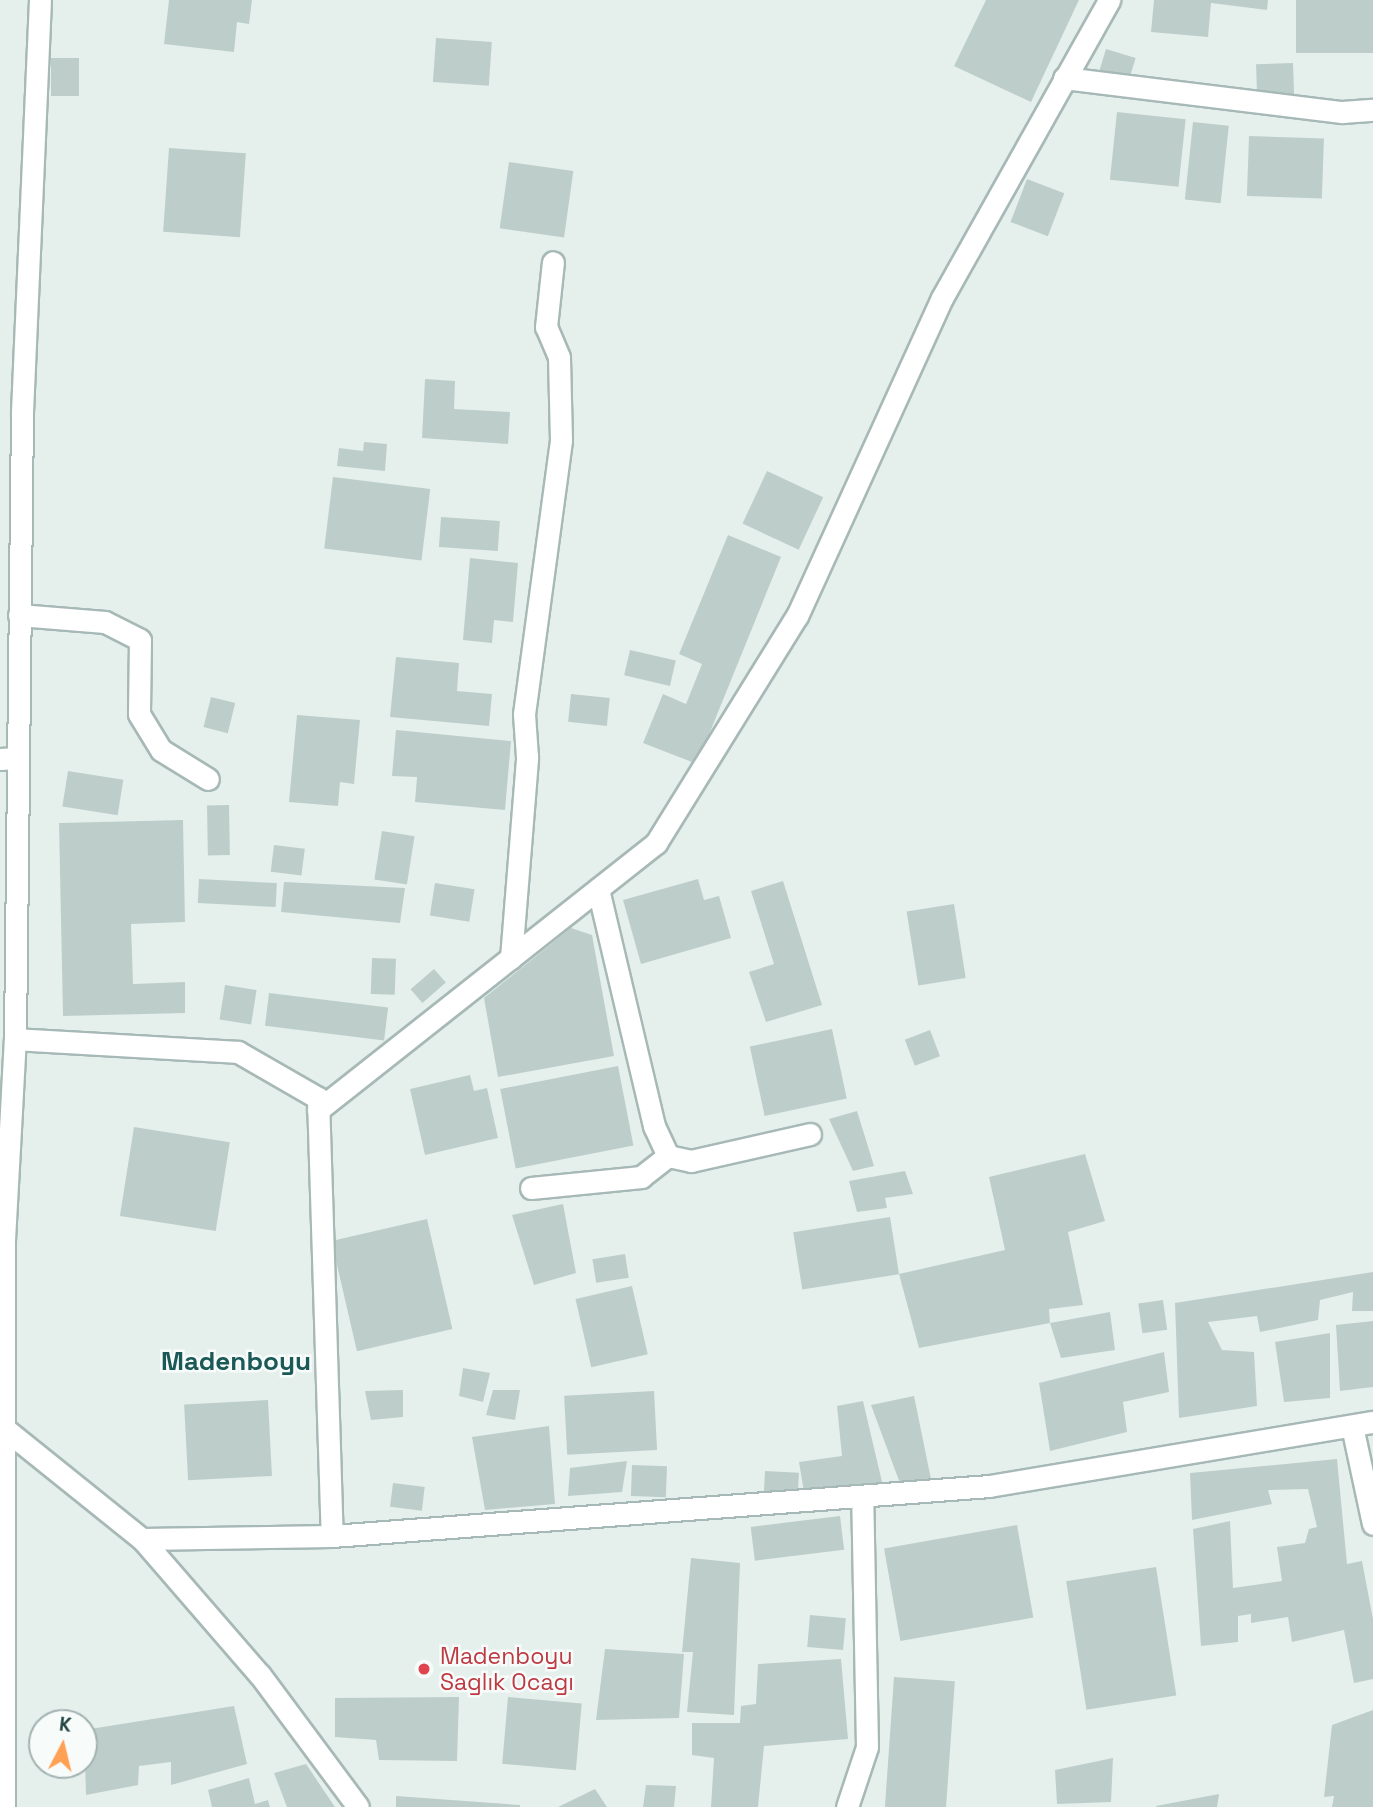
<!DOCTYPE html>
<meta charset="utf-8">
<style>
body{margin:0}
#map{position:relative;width:1373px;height:1807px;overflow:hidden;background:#e5f0ed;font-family:"Space Grotesk",sans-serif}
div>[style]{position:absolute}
.building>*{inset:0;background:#bdceca;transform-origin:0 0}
.roads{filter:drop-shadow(2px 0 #a7b9b6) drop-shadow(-2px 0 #a7b9b6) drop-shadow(0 2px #a7b9b6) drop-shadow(0 -2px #a7b9b6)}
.street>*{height:21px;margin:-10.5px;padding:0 10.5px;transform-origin:10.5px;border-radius:10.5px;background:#fff}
.secondary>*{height:21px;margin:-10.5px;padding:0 10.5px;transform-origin:10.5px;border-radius:10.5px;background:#fff}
.dots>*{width:19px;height:19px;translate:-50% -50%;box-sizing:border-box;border:4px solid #f7fbfa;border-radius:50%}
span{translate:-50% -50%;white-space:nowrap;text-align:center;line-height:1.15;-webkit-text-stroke:5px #f7fbfa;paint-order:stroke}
.health-label{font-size:23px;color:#be3a42}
.left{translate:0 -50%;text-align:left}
.quarter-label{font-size:26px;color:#1b5957;font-weight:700}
.north{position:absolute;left:28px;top:1709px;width:70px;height:70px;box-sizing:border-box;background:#f7fbfa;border:2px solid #a2b2b0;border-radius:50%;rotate:7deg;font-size:19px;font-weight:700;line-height:28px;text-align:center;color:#224442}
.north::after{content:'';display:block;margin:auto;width:24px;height:32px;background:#ffa054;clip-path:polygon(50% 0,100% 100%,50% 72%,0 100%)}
</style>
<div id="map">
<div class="building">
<div style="clip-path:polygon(169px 0,252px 0,249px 24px,237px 22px,234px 52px,164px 44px)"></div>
<div style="clip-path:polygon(986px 0,1079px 0,1031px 102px,954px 66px)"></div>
<div style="clip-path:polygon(1154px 0,1268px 0,1267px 10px,1211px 3px,1208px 37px,1151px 32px)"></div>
<div style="left:1296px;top:0;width:77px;height:53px"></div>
<div style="left:436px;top:38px;width:56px;height:44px;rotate:4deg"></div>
<div style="left:1106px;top:49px;width:31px;height:24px;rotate:17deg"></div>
<div style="left:51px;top:58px;width:28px;height:38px"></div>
<div style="left:1293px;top:63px;width:31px;height:37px;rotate:88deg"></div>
<div style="left:1117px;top:112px;width:69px;height:68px;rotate:6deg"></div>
<div style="left:1193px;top:122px;width:36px;height:78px;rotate:6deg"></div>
<div style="left:1249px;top:136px;width:75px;height:60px;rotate:2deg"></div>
<div style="left:169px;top:148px;width:77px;height:84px;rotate:4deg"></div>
<div style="left:509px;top:162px;width:65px;height:67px;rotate:8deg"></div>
<div style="left:1027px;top:179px;width:40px;height:46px;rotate:21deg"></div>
<div style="clip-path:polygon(425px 379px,455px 381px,454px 409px,510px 412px,508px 444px,422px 438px)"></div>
<div style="clip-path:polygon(364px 442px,387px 444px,385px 471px,337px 466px,339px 448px,363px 451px)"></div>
<div style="left:767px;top:471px;width:62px;height:58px;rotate:25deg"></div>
<div style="left:333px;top:477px;width:98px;height:72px;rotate:7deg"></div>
<div style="left:441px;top:517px;width:59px;height:30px;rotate:4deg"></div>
<div style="clip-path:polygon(728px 535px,781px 557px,697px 764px,643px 743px,663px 694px,686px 704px,702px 664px,679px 654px)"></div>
<div style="clip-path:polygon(470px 558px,518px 563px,513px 622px,494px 620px,492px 643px,463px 640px)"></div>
<div style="left:630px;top:650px;width:47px;height:26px;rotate:13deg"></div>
<div style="clip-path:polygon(396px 657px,459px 663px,457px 691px,492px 694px,489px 726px,390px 717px)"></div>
<div style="left:571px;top:694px;width:39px;height:28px;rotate:6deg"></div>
<div style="left:211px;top:697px;width:25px;height:31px;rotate:14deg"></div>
<div style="clip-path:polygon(297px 715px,360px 720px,354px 784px,340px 782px,338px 806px,289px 802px)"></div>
<div style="clip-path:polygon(396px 730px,511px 741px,505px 810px,415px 802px,417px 777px,392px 776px)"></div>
<div style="left:68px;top:771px;width:56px;height:36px;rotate:9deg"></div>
<div style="left:229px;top:805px;width:50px;height:22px;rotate:89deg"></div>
<div style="clip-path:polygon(183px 820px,185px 922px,131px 924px,133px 984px,185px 982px,185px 1013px,63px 1016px,59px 823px)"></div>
<div style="left:382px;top:831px;width:33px;height:49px;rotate:9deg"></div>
<div style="left:274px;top:845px;width:31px;height:27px;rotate:7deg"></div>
<div style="left:199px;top:879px;width:78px;height:24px;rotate:3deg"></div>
<div style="clip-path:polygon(698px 879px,704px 900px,719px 896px,731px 938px,641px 964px,623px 900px)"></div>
<div style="clip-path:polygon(783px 881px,822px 1005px,766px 1022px,749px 972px,774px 964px,751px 891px)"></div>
<div style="clip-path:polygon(284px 882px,405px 888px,400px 923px,281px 912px)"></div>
<div style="left:435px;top:883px;width:40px;height:33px;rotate:9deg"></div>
<div style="left:954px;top:904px;width:75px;height:48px;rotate:81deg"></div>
<div style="clip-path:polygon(571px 928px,592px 935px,614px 1056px,498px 1077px,484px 998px)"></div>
<div style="left:372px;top:958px;width:24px;height:36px;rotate:2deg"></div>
<div style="left:434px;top:969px;width:18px;height:31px;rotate:49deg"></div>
<div style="left:225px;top:985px;width:32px;height:35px;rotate:9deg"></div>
<div style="left:269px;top:993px;width:120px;height:33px;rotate:7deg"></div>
<div style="left:832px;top:1029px;width:71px;height:84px;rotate:78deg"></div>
<div style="left:930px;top:1030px;width:28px;height:27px;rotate:69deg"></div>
<div style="left:618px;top:1066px;width:81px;height:120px;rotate:79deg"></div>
<div style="clip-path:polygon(470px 1075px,474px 1091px,487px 1088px,498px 1138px,425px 1155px,410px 1089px)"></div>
<div style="clip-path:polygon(857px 1111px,874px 1166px,853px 1171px,829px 1119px)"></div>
<div style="left:134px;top:1127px;width:97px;height:90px;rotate:9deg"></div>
<div style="clip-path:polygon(1085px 1154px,1105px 1221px,1068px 1232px,1083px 1305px,1049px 1309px,1050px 1323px,1110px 1312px,1115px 1350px,1061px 1358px,1050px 1323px,919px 1348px,899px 1274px,1005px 1250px,989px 1177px)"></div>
<div style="clip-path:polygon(905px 1171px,913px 1194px,885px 1198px,887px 1208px,857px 1212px,849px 1181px)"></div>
<div style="clip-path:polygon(563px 1204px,576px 1273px,534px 1285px,512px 1215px)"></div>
<div style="left:890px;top:1217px;width:58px;height:98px;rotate:81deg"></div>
<div style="left:427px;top:1219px;width:113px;height:98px;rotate:77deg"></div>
<div style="left:625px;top:1254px;width:24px;height:33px;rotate:81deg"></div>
<div style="clip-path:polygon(1373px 1272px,1373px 1311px,1352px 1311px,1353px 1292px,1320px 1300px,1318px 1320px,1260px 1332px,1257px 1316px,1208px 1322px,1222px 1350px,1254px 1352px,1257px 1406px,1179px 1418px,1175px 1303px)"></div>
<div style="left:632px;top:1286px;width:70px;height:58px;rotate:77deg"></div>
<div style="left:1163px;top:1300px;width:30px;height:25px;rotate:82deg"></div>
<div style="clip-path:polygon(1373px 1321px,1373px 1387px,1340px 1391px,1336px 1325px)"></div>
<div style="clip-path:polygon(1330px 1333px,1330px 1398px,1284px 1402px,1275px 1342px)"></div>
<div style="clip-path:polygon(1164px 1352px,1169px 1392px,1123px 1402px,1127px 1432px,1050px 1451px,1039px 1383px)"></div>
<div style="clip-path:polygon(463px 1368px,490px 1373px,483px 1402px,459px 1396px)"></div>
<div style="clip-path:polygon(403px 1390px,403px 1417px,371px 1420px,365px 1391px)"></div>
<div style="clip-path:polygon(493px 1390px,520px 1390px,515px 1420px,486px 1415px)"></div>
<div style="left:654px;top:1391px;width:59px;height:90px;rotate:87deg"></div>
<div style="clip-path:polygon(914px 1396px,932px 1484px,901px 1486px,871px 1405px)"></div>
<div style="left:268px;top:1400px;width:76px;height:84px;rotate:87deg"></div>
<div style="clip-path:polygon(863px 1401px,882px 1482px,805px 1498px,799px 1462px,842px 1456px,837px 1406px)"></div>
<div style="clip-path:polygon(549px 1426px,555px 1504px,485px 1510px,472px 1437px)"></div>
<div style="clip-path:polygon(1337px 1459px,1347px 1564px,1362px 1561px,1373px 1619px,1373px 1679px,1354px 1683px,1344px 1630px,1292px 1642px,1288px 1617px,1251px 1623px,1251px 1614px,1238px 1616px,1238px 1642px,1201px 1646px,1193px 1529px,1230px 1521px,1233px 1588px,1282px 1581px,1277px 1547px,1305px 1543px,1309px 1529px,1317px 1527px,1308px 1489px,1268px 1490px,1272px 1504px,1192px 1520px,1190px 1473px)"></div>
<div style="clip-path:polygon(627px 1461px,622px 1492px,568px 1496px,570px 1468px)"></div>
<div style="left:632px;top:1465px;width:35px;height:31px;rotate:2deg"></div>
<div style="left:765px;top:1471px;width:34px;height:21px;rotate:3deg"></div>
<div style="left:393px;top:1483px;width:32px;height:24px;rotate:7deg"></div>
<div style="left:840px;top:1516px;width:34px;height:90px;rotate:83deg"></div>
<div style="left:1017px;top:1525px;width:94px;height:135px;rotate:80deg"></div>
<div style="clip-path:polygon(691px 1558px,740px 1563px,734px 1715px,687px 1712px,693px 1652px,682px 1652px)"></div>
<div style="left:1156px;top:1567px;width:130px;height:91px;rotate:81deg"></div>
<div style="left:810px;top:1615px;width:36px;height:32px;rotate:5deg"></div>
<div style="clip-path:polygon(605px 1649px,684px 1654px,679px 1718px,596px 1720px)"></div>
<div style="clip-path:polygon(841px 1659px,848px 1739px,764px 1746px,758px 1807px,711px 1807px,714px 1758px,692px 1755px,692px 1723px,740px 1723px,741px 1706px,756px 1704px,758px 1664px)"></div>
<div style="left:894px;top:1677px;width:61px;height:130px;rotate:4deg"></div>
<div style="clip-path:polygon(459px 1697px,457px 1761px,379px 1760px,376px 1740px,335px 1737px,335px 1698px)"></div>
<div style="left:508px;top:1697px;width:74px;height:67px;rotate:5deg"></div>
<div style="clip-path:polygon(234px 1706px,247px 1764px,171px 1785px,171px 1762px,139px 1766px,138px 1785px,86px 1795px,84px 1730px)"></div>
<div style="clip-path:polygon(1373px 1710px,1373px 1807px,1332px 1807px,1334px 1796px,1324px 1797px,1332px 1725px)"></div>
<div style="clip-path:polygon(1113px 1758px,1111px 1802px,1057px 1804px,1055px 1770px)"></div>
<div style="clip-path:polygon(306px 1764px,335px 1807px,287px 1807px,274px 1773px)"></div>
<div style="clip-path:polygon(249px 1778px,255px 1804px,268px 1800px,270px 1807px,212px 1807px,208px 1790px)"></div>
<div style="clip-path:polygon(646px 1785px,676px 1786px,674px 1807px,643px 1807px)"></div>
<div style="clip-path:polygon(595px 1789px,607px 1807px,558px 1807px)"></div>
<div style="clip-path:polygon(1219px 1794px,1217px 1807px,1156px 1807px,1156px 1806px)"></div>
<div style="clip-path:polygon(396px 1796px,520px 1805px,520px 1807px,396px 1807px)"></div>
</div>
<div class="roads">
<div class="street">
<div style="left:1064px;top:78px;width:280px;rotate:7deg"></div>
<div style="left:1342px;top:112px;width:31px;rotate:-4deg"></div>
<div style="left:19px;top:615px;width:86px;rotate:4.7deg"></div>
<div style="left:105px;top:622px;width:39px;rotate:27deg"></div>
<div style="left:140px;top:640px;width:74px;rotate:90.8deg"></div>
<div style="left:139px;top:714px;width:42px;rotate:58.6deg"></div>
<div style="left:161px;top:750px;width:55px;rotate:31.7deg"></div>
<div style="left:0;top:759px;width:17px;rotate:-3deg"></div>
<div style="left:598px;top:889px;width:244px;rotate:76.7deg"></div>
<div style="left:654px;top:1126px;width:33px;rotate:65deg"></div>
<div style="left:668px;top:1156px;width:24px;rotate:12deg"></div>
<div style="left:691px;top:1161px;width:122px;rotate:-12.8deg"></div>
<div style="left:511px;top:958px;width:202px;rotate:-85.4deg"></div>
<div style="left:527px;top:757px;width:43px;rotate:-94deg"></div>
<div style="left:524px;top:714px;width:276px;rotate:-82.3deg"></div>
<div style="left:561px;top:440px;width:83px;rotate:-91.4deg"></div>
<div style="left:559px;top:357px;width:33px;rotate:-113deg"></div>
<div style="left:546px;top:327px;width:65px;rotate:-83.9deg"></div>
<div style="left:15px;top:1039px;width:223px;rotate:3.3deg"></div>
<div style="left:238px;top:1052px;width:92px;rotate:29.9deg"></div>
<div style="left:318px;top:1098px;width:438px;rotate:88.2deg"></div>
<div style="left:318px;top:1110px;width:431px;rotate:-38.3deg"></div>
<div style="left:656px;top:843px;width:267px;rotate:-58.2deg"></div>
<div style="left:797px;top:616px;width:349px;rotate:-65.5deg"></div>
<div style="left:942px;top:298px;width:342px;rotate:-60.7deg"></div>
<div style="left:531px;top:1188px;width:111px;rotate:-5.7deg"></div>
<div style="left:641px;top:1177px;width:34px;rotate:-38deg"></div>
<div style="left:1352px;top:1426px;width:100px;rotate:77.9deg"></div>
<div style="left:5px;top:1429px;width:176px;rotate:38.8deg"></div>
<div style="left:142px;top:1539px;width:190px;rotate:-0.9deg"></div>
<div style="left:332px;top:1536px;width:659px;rotate:-4.35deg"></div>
<div style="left:989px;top:1486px;width:389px;rotate:-9.5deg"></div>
<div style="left:142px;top:1539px;width:180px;rotate:49.1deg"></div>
<div style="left:260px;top:1675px;width:164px;rotate:53.4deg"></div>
<div style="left:847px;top:1807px;width:63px;rotate:-71.6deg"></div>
<div style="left:867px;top:1747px;width:251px;rotate:-91.1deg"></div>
</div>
<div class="secondary">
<div style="left:4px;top:1807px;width:567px;rotate:-90deg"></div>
<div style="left:4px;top:1240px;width:201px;rotate:-86.9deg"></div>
<div style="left:15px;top:1039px;width:627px;rotate:-89.36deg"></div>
<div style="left:22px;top:412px;width:412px;rotate:-87.5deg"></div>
</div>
</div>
<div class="dots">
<div style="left:424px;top:1669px;background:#e0444e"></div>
</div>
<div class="health-label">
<span class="left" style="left:440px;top:1669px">Madenboyu<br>Saglık Ocagı</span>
</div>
<div class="quarter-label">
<span style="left:236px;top:1362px">Madenboyu</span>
</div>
<div class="north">K</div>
</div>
